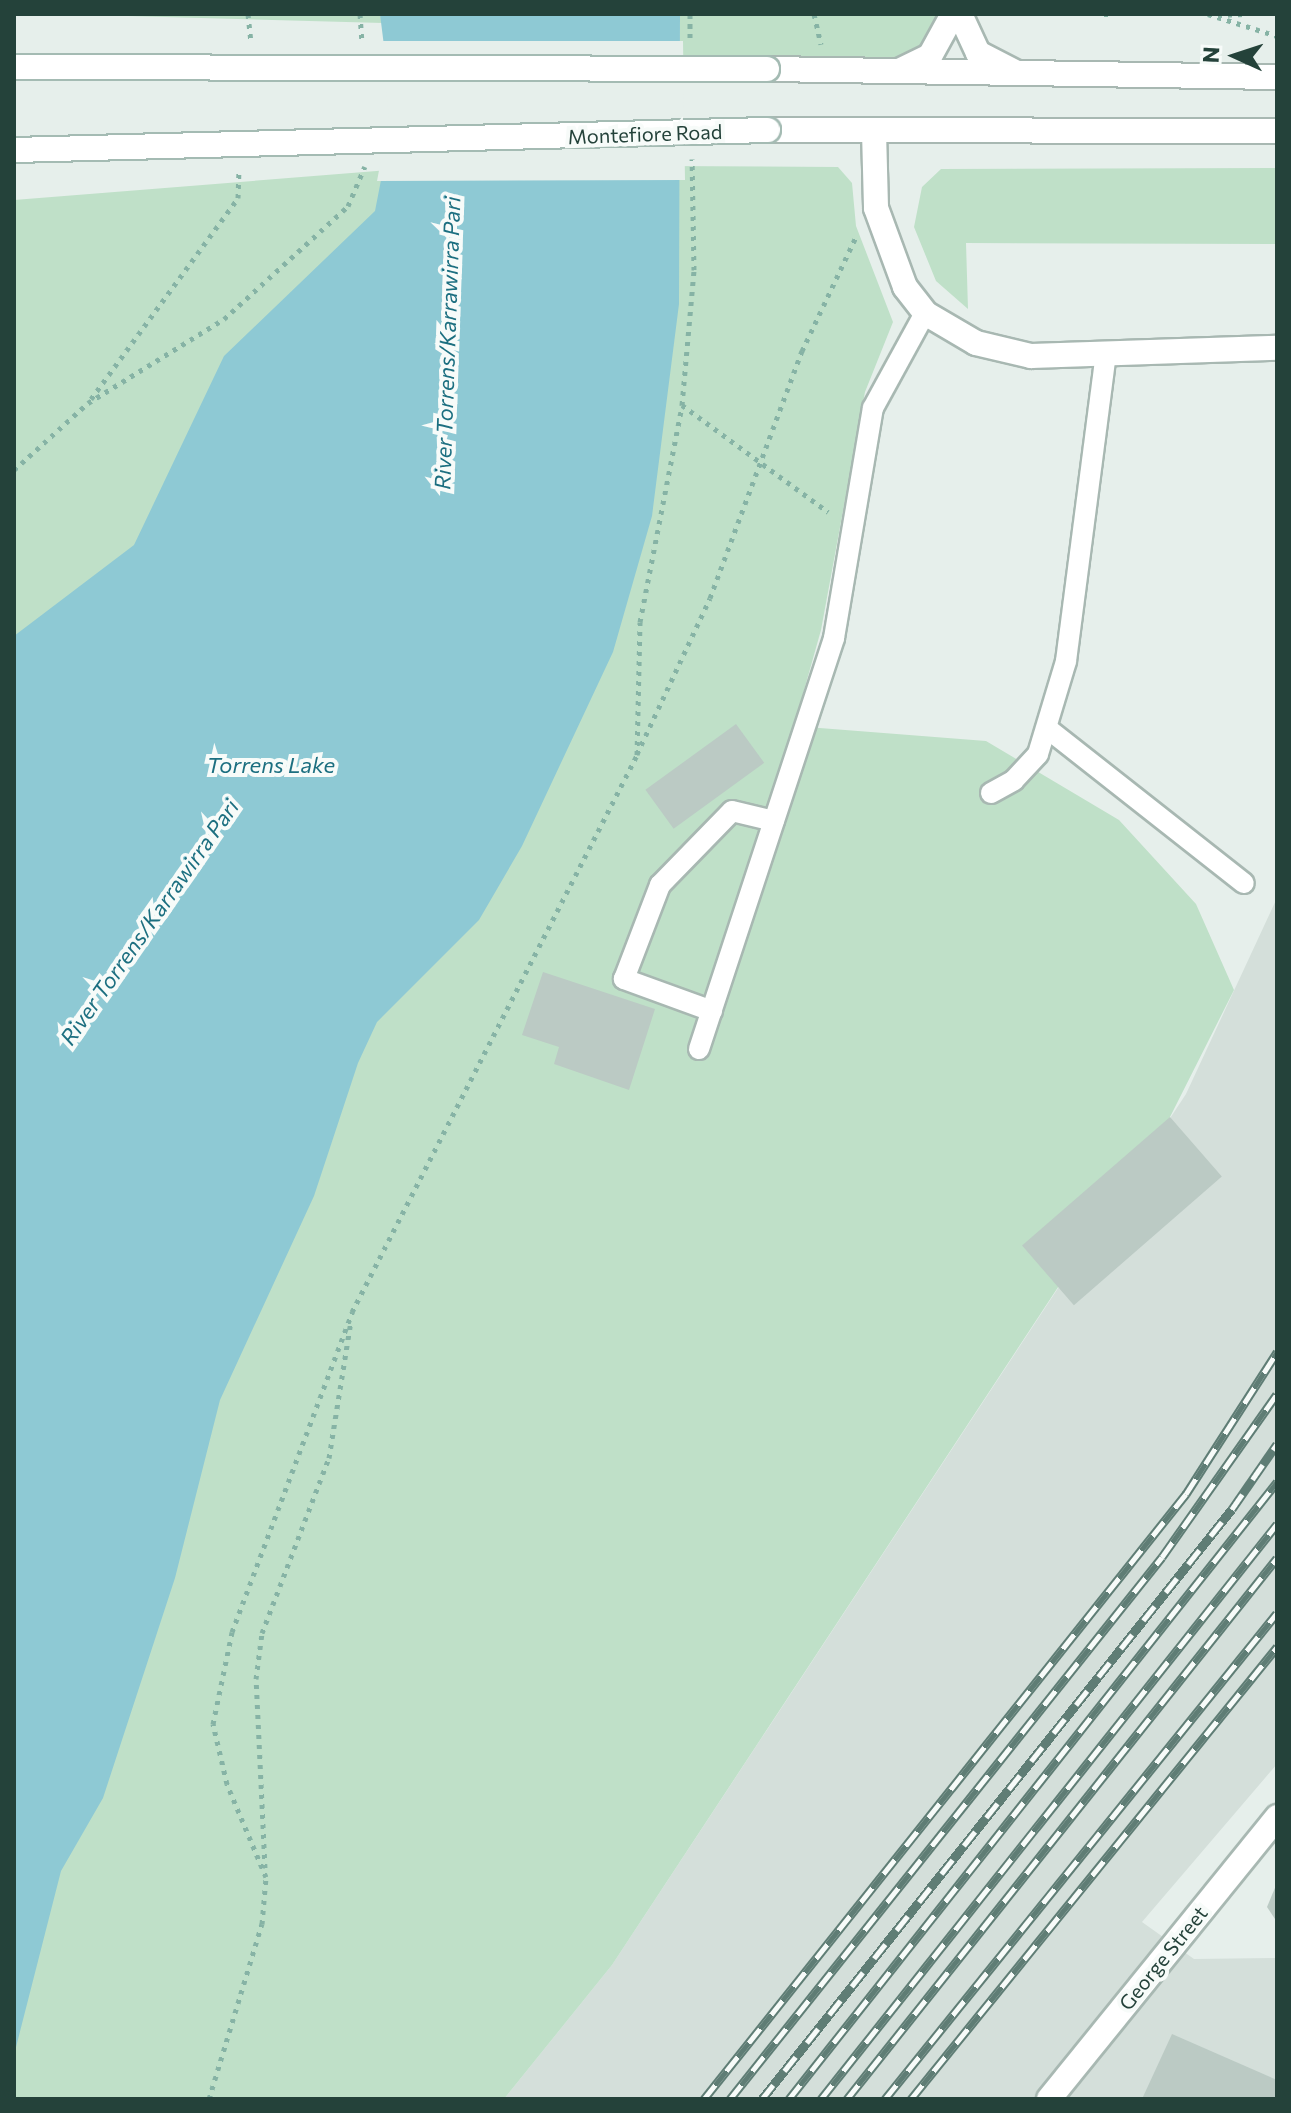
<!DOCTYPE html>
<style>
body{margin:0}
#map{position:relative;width:1291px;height:2113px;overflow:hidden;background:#e6efeb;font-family:Commissioner,sans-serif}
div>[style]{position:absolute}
.built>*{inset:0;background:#d4dfda}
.green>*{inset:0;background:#bfe0c8}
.water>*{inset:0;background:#8ec9d4}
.pier>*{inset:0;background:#e6efeb}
.building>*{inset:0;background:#bbcac4;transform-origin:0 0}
.path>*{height:5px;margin-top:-2.5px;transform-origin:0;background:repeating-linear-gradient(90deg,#86b3a5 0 4px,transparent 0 10px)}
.roads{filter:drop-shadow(2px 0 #a8b8b2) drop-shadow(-2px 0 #a8b8b2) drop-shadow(0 2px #a8b8b2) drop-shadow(0 -2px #a8b8b2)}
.service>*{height:20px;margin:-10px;padding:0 10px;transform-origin:10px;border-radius:10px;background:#fff}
.minor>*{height:24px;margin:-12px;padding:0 12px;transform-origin:12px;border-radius:12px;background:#fff}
.secondary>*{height:24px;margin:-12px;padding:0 12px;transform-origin:12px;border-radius:12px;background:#fff}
.rail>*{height:9px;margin-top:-4.5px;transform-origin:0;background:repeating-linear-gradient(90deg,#f7fbf9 0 18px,#5f7d75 0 36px);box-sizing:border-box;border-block:2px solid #5f7d75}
.bridges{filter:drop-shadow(2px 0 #a4bbb3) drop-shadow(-2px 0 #a4bbb3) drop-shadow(0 2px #a4bbb3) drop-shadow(0 -2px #a4bbb3)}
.secondary-bridge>*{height:24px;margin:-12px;padding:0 12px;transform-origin:12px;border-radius:12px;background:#fff}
span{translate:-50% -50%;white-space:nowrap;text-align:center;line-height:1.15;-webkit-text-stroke:8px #f7fbf9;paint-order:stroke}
.street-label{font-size:20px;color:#24423a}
.water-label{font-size:22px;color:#1c6f80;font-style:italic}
.frame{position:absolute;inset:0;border:16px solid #24423a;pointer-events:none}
.north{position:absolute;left:1195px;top:16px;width:80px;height:80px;-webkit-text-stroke:6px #f7fbf9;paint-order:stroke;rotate:273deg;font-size:22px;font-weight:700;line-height:32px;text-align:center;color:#24423a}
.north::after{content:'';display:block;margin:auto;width:28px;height:36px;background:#24423a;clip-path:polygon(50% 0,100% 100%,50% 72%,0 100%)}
</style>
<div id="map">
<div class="built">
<div style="clip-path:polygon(1277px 898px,1277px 1764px,1142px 1922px,1194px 1959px,1277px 1958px,1277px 2099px,504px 2099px,612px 1965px,1186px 1094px)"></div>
</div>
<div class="green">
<div style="clip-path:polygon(55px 14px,380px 14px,383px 23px)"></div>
<div style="clip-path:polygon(680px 14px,953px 14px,918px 64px,679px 58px)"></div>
<div style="clip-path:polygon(452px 165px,838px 167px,852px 183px,856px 226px,893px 322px,865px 392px,821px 630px,794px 726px,986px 741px,1119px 820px,1196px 904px,1234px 990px,1170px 1117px,612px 1965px,504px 2099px,14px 2099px,14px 200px)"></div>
<div style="clip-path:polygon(1277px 168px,1277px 244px,966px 243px,968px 309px,936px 281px,914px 227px,922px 187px,941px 169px)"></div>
</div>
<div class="water">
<div style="clip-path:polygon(380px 14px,680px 14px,679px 304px,652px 516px,613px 652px,522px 846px,479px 920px,377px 1022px,358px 1063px,314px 1196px,220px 1400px,175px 1578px,103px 1798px,61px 1871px,14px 2055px,14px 636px,134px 545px,224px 356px,375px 211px,393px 118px)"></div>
</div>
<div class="pier">
<div style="clip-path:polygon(381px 41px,683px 41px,685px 180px,377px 181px,389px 118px)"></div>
</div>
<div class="building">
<div style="left:736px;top:724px;width:48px;height:112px;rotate:54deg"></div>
<div style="clip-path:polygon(543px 972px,655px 1009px,629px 1090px,554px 1064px,559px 1047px,522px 1035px)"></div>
<div style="left:1170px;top:1117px;width:79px;height:196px;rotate:49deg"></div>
<div style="clip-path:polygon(1277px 1883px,1277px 1922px,1267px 1907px)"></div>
<div style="clip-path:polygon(1172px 2034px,1277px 2080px,1277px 2099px,1142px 2099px)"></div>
</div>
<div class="path">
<div style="left:248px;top:14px;width:27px;rotate:84deg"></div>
<div style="left:360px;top:14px;width:27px;rotate:86deg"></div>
<div style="left:690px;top:14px;width:27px;rotate:90deg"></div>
<div style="left:814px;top:14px;width:31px;rotate:77deg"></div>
<div style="left:1104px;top:14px;width:8px"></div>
<div style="left:1208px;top:14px;width:72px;rotate:17.7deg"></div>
<div style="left:1218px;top:15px;width:27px;rotate:-2deg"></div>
<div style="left:91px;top:399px;width:249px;rotate:-53.8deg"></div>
<div style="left:238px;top:198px;width:25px;rotate:-88deg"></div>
<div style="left:682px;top:405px;width:181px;rotate:36.2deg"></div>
<div style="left:14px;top:470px;width:100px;rotate:-42.2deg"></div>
<div style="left:88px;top:403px;width:160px;rotate:-31.7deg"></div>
<div style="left:224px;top:319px;width:168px;rotate:-42.3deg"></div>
<div style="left:348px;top:206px;width:43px;rotate:-67deg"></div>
<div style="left:637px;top:754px;width:172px;rotate:-64.9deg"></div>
<div style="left:710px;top:598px;width:264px;rotate:-69.6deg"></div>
<div style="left:802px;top:351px;width:126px;rotate:-64.7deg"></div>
<div style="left:265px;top:1868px;width:189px;rotate:-92.7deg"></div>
<div style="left:256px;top:1679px;width:46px;rotate:-82.6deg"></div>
<div style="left:262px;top:1633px;width:187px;rotate:-69.1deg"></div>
<div style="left:329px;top:1458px;width:139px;rotate:-80.9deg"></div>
<div style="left:209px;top:2099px;width:183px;rotate:-73.2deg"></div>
<div style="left:262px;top:1924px;width:47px;rotate:-85.1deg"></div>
<div style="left:266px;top:1877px;width:101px;rotate:-112.8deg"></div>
<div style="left:227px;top:1784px;width:62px;rotate:-103.1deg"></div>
<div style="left:213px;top:1724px;width:94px;rotate:-78.3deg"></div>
<div style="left:232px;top:1632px;width:342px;rotate:-69.4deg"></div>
<div style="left:352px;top:1312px;width:626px;rotate:-62.9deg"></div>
<div style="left:637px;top:755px;width:133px;rotate:-88.7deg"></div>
<div style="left:640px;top:622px;width:221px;rotate:-79deg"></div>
<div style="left:682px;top:405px;width:136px;rotate:-84.9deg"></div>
<div style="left:694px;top:270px;width:111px;rotate:-91deg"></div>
</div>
<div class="roads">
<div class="service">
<div style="left:1048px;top:729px;width:249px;rotate:38.2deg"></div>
<div style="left:991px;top:793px;width:26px;rotate:-29deg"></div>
<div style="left:1014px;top:780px;width:35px;rotate:-47deg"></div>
<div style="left:1038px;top:754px;width:97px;rotate:-73.2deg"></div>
<div style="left:1066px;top:661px;width:309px;rotate:-82.6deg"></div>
<div style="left:712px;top:1011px;width:94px;rotate:-160deg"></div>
<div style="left:624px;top:979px;width:101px;rotate:-69deg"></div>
<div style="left:660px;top:885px;width:103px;rotate:-45.8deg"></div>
<div style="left:732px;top:811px;width:43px;rotate:13.4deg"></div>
<div style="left:699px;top:1049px;width:433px;rotate:-71.8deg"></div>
<div style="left:834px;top:638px;width:233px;rotate:-80.4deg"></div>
<div style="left:873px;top:408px;width:108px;rotate:-61.3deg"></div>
</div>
<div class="minor">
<div style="left:960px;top:14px;width:43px;rotate:65.2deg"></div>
<div style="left:978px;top:53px;width:42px;rotate:27.2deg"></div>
<div style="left:901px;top:70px;width:32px;rotate:-26deg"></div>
<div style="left:930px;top:56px;width:48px;rotate:-61.3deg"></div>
<div style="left:874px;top:131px;width:77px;rotate:88.5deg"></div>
<div style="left:876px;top:208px;width:84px;rotate:69.8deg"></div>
<div style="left:905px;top:287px;width:33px;rotate:52deg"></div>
<div style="left:925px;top:313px;width:59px;rotate:30.5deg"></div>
<div style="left:976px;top:343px;width:57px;rotate:13.3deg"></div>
<div style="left:1031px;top:356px;width:246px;rotate:-1.9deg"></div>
<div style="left:1049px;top:2099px;width:363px;rotate:-51deg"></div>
</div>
<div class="secondary">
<div style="left:767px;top:69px;width:510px;rotate:0.9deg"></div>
<div style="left:768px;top:130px;width:509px;rotate:0.11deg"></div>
</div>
</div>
<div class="rail">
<div style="left:704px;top:2099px;width:774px;rotate:-51.46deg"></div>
<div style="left:1186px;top:1494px;width:169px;rotate:-57.3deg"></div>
<div style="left:730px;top:2099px;width:693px;rotate:-51.44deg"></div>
<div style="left:1162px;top:1557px;width:199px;rotate:-54.8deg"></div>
<div style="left:762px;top:2099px;width:754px;rotate:-51.46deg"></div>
<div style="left:1232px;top:1509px;width:79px;rotate:-55.3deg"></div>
<div style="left:789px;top:2099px;width:787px;rotate:-51.66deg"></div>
<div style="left:821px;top:2099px;width:734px;rotate:-51.58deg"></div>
<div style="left:847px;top:2099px;width:691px;rotate:-51.52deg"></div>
<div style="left:885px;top:2099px;width:624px;rotate:-51.11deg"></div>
<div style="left:911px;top:2099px;width:582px;rotate:-51deg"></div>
</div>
<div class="bridges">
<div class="secondary-bridge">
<div style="left:14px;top:67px;width:753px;rotate:0.15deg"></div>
<div style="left:14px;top:150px;width:754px;rotate:-1.52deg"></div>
</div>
</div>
<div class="street-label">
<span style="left:645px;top:134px;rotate:-2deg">Montefiore Road</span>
<span style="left:1163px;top:1958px;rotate:-51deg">George Street</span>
</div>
<div class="water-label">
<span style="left:447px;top:343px;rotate:-88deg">River Torrens/Karrawirra Pari</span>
<span style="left:271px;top:765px">Torrens Lake</span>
<span style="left:149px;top:922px;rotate:-55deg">River Torrens/Karrawirra Pari</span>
</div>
<div class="frame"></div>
<div class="north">N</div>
</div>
